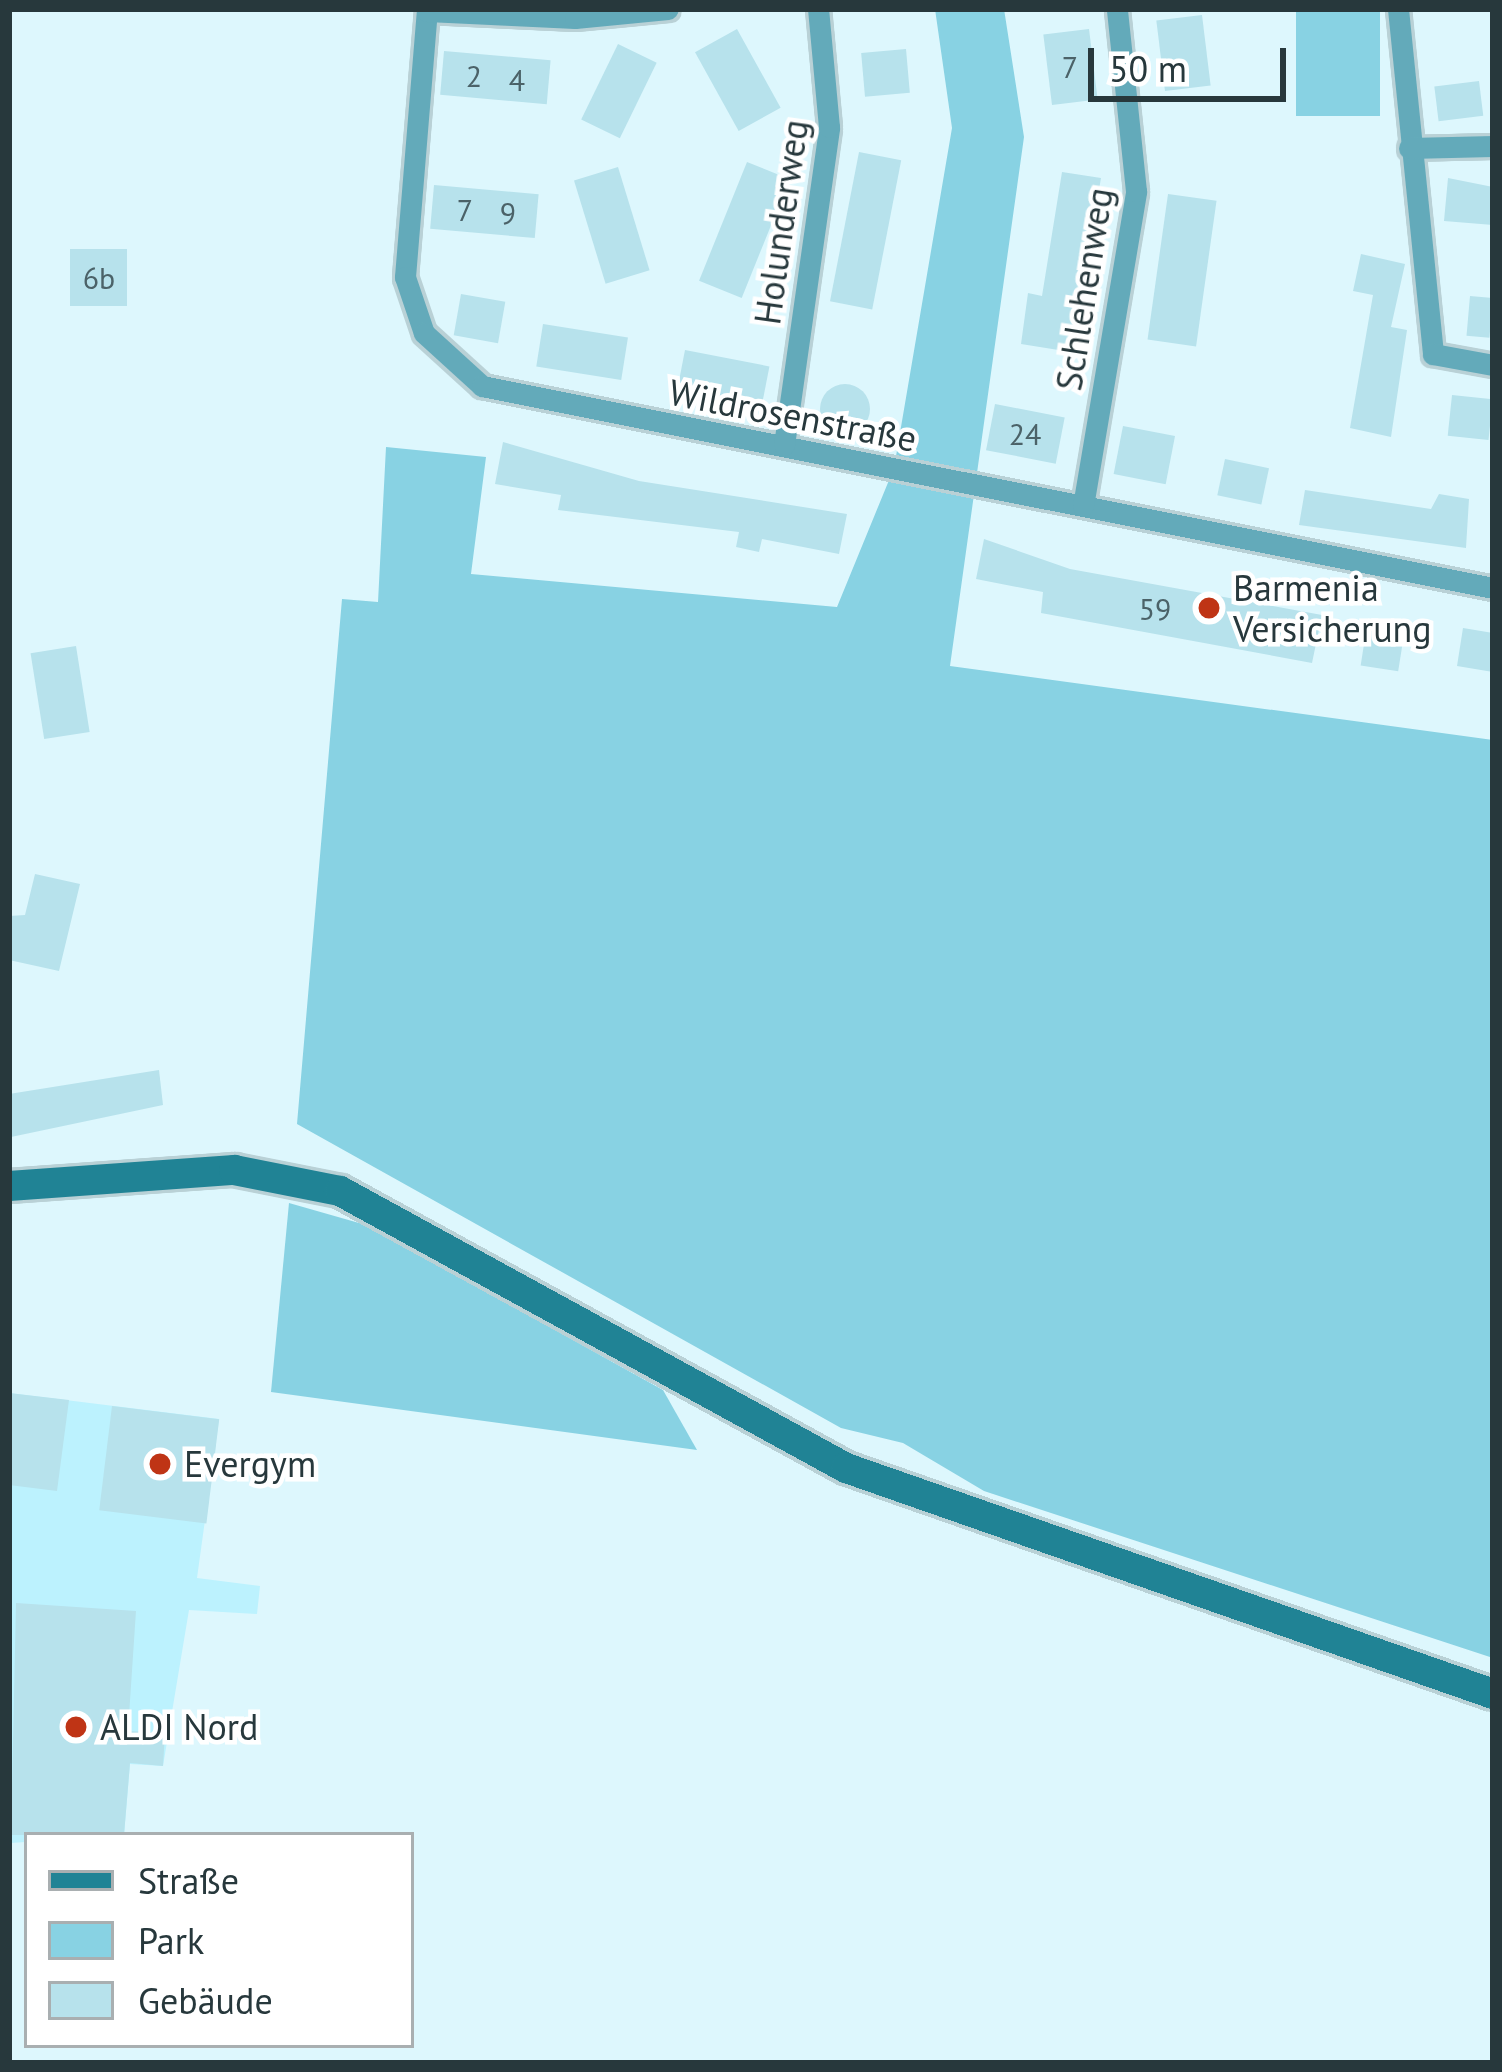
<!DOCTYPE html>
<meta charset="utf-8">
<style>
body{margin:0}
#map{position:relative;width:1502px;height:2072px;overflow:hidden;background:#ddf7fd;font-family:"PT Sans",sans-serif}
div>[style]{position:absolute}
.built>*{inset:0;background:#bcf2fe}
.green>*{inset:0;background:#88d2e3;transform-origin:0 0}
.building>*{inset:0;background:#b7e2ec;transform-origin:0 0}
.round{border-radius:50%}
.roads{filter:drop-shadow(3px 0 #b9d1d6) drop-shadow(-3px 0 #b9d1d6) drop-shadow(0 3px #b9d1d6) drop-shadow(0 -3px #b9d1d6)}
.minor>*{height:21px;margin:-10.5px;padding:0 10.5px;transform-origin:10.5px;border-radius:10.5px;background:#63aaba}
.secondary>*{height:30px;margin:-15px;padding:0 15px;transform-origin:15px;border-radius:15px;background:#208395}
.dots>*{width:33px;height:33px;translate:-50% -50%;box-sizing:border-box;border:6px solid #fff;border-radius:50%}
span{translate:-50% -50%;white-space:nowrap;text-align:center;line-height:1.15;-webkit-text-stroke:9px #fff;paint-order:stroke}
.number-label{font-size:30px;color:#4b6268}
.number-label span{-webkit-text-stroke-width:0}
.street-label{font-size:36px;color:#27383c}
.poi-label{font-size:36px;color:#27383c}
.left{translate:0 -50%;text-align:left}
.frame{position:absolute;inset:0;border:12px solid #27383c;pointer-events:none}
.legend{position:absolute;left:24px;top:1832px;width:390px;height:216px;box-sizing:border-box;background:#fff;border:3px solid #a9afb1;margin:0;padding:15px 21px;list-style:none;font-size:36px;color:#27383c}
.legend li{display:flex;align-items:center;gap:24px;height:60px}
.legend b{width:60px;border:3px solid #a9afb1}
.scale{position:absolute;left:1088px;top:48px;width:198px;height:54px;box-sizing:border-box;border:6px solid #27383c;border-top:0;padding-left:15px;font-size:36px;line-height:42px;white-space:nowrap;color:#27383c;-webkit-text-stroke:9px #fff;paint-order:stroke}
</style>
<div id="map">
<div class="built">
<div style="clip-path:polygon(9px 1393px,219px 1419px,197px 1578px,260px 1586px,257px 1614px,189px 1610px,163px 1766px,130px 1764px,124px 1835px,11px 1843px)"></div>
</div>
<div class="green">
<div style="clip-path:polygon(935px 9px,1004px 9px,1024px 137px,950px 666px,1493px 740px,1493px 1658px,984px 1491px,903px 1443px,841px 1428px,297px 1124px,342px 599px,378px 602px,386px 447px,486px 457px,471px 574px,837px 607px,894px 468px,952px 128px)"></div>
<div style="left:1296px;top:9px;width:84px;height:107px"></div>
<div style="clip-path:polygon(289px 1203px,366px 1225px,663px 1390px,697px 1450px,271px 1392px)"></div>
</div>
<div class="building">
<div style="left:1202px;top:15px;width:71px;height:46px;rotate:83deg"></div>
<div style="left:737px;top:29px;width:90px;height:48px;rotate:61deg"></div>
<div style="left:1089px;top:29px;width:71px;height:46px;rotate:83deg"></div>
<div style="left:618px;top:44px;width:43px;height:84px;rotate:26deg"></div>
<div style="left:906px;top:49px;width:44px;height:45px;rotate:85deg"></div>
<div style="left:444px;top:51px;width:107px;height:44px;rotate:5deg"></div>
<div style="left:1479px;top:81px;width:35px;height:45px;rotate:83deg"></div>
<div style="left:859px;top:152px;width:43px;height:152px;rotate:11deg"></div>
<div style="left:747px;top:162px;width:46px;height:128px;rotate:22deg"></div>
<div style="left:618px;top:167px;width:108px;height:46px;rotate:73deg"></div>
<div style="clip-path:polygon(1062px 172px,1101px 178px,1071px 352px,1021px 344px,1028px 293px,1042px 296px)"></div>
<div style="clip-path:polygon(1448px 178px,1493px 187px,1493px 225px,1444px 221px)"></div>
<div style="left:434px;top:185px;width:105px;height:44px;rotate:5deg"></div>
<div style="left:1168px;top:194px;width:49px;height:147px;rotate:8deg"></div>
<div style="left:127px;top:249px;width:57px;height:57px;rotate:90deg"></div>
<div style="clip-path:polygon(1361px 254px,1405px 264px,1391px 327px,1407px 330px,1391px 437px,1350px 428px,1373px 295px,1353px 291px)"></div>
<div style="left:461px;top:294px;width:45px;height:42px;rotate:10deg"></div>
<div style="left:1470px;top:296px;width:23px;height:40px;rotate:5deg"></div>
<div style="left:543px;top:324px;width:86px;height:43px;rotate:9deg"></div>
<div style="left:685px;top:350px;width:86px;height:43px;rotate:11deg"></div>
<div class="round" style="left:820px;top:384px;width:50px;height:50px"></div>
<div style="left:1452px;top:395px;width:41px;height:41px;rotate:6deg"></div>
<div style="left:995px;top:404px;width:71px;height:47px;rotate:11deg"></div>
<div style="left:1123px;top:426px;width:53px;height:49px;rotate:11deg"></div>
<div style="clip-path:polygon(503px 442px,639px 481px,847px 514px,839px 554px,762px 539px,759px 552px,736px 547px,739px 532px,558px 510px,561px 495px,495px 484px)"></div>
<div style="left:1225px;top:459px;width:45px;height:37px;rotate:12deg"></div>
<div style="clip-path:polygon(1305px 490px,1431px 509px,1439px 494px,1469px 499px,1466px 548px,1299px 525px)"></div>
<div style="clip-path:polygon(984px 539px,1070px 569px,1322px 615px,1312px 663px,1041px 613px,1043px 592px,976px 579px)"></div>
<div style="left:1368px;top:619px;width:38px;height:47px;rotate:9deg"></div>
<div style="clip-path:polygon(1463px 628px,1493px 633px,1493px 672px,1457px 666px)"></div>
<div style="left:76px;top:646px;width:87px;height:46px;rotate:81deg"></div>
<div style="clip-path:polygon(35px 874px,80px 884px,59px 971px,9px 960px,9px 916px,25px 915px)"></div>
<div style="clip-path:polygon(159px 1070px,163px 1105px,11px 1137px,9px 1094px)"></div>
<div style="clip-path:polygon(9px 1393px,69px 1400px,57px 1491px,9px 1485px)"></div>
<div style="left:112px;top:1406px;width:108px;height:105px;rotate:7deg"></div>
<div style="clip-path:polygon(16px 1603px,136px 1611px,128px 1731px,165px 1733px,163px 1766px,130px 1763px,124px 1835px,11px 1835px)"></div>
</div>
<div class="roads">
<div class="minor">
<div style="left:427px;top:9px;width:269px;rotate:94.7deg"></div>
<div style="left:405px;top:277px;width:59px;rotate:71.3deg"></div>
<div style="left:424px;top:333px;width:79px;rotate:42.4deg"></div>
<div style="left:482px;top:386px;width:1031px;rotate:11.3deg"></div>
<div style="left:1398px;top:9px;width:347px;rotate:84.2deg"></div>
<div style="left:1433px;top:354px;width:61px;rotate:10.4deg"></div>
<div style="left:427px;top:11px;width:148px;rotate:2.7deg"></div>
<div style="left:575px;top:18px;width:93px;rotate:-5.5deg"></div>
<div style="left:1409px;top:148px;width:84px;rotate:-1.4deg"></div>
<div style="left:784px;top:445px;width:321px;rotate:-81.9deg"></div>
<div style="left:829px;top:127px;width:119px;rotate:-95.3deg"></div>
<div style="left:1083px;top:506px;width:319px;rotate:-80.4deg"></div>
<div style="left:1136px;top:191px;width:183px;rotate:-96deg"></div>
</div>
<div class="secondary">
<div style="left:9px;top:1186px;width:226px;rotate:-4.1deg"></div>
<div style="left:234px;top:1170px;width:108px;rotate:11.2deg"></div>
<div style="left:340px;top:1191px;width:577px;rotate:28.7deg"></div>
<div style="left:846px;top:1468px;width:685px;rotate:19.25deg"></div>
</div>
</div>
<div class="dots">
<div style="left:1209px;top:608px;background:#bf3415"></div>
<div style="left:160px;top:1464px;background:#bf3415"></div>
<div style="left:76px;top:1727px;background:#bf3415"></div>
</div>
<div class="number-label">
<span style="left:1070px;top:67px">7</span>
<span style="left:474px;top:76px">2</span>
<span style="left:517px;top:80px">4</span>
<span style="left:465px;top:210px">7</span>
<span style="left:508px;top:213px">9</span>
<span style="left:99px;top:278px">6b</span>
<span style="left:1025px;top:434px">24</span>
<span style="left:1155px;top:609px">59</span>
</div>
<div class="street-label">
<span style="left:781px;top:222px;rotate:-82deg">Holunderweg</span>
<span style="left:1084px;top:289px;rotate:-81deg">Schlehenweg</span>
<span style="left:793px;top:415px;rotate:11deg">Wildrosenstraße</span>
</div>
<div class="poi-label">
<span class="left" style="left:1233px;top:608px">Barmenia<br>Versicherung</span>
<span class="left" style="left:184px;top:1464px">Evergym</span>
<span class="left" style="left:100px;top:1727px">ALDI Nord</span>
</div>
<div class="frame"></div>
<ul class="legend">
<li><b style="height:15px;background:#208395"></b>Straße</li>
<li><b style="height:33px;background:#88d2e3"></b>Park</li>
<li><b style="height:33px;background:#b7e2ec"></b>Gebäude</li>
</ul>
<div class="scale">50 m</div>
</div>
